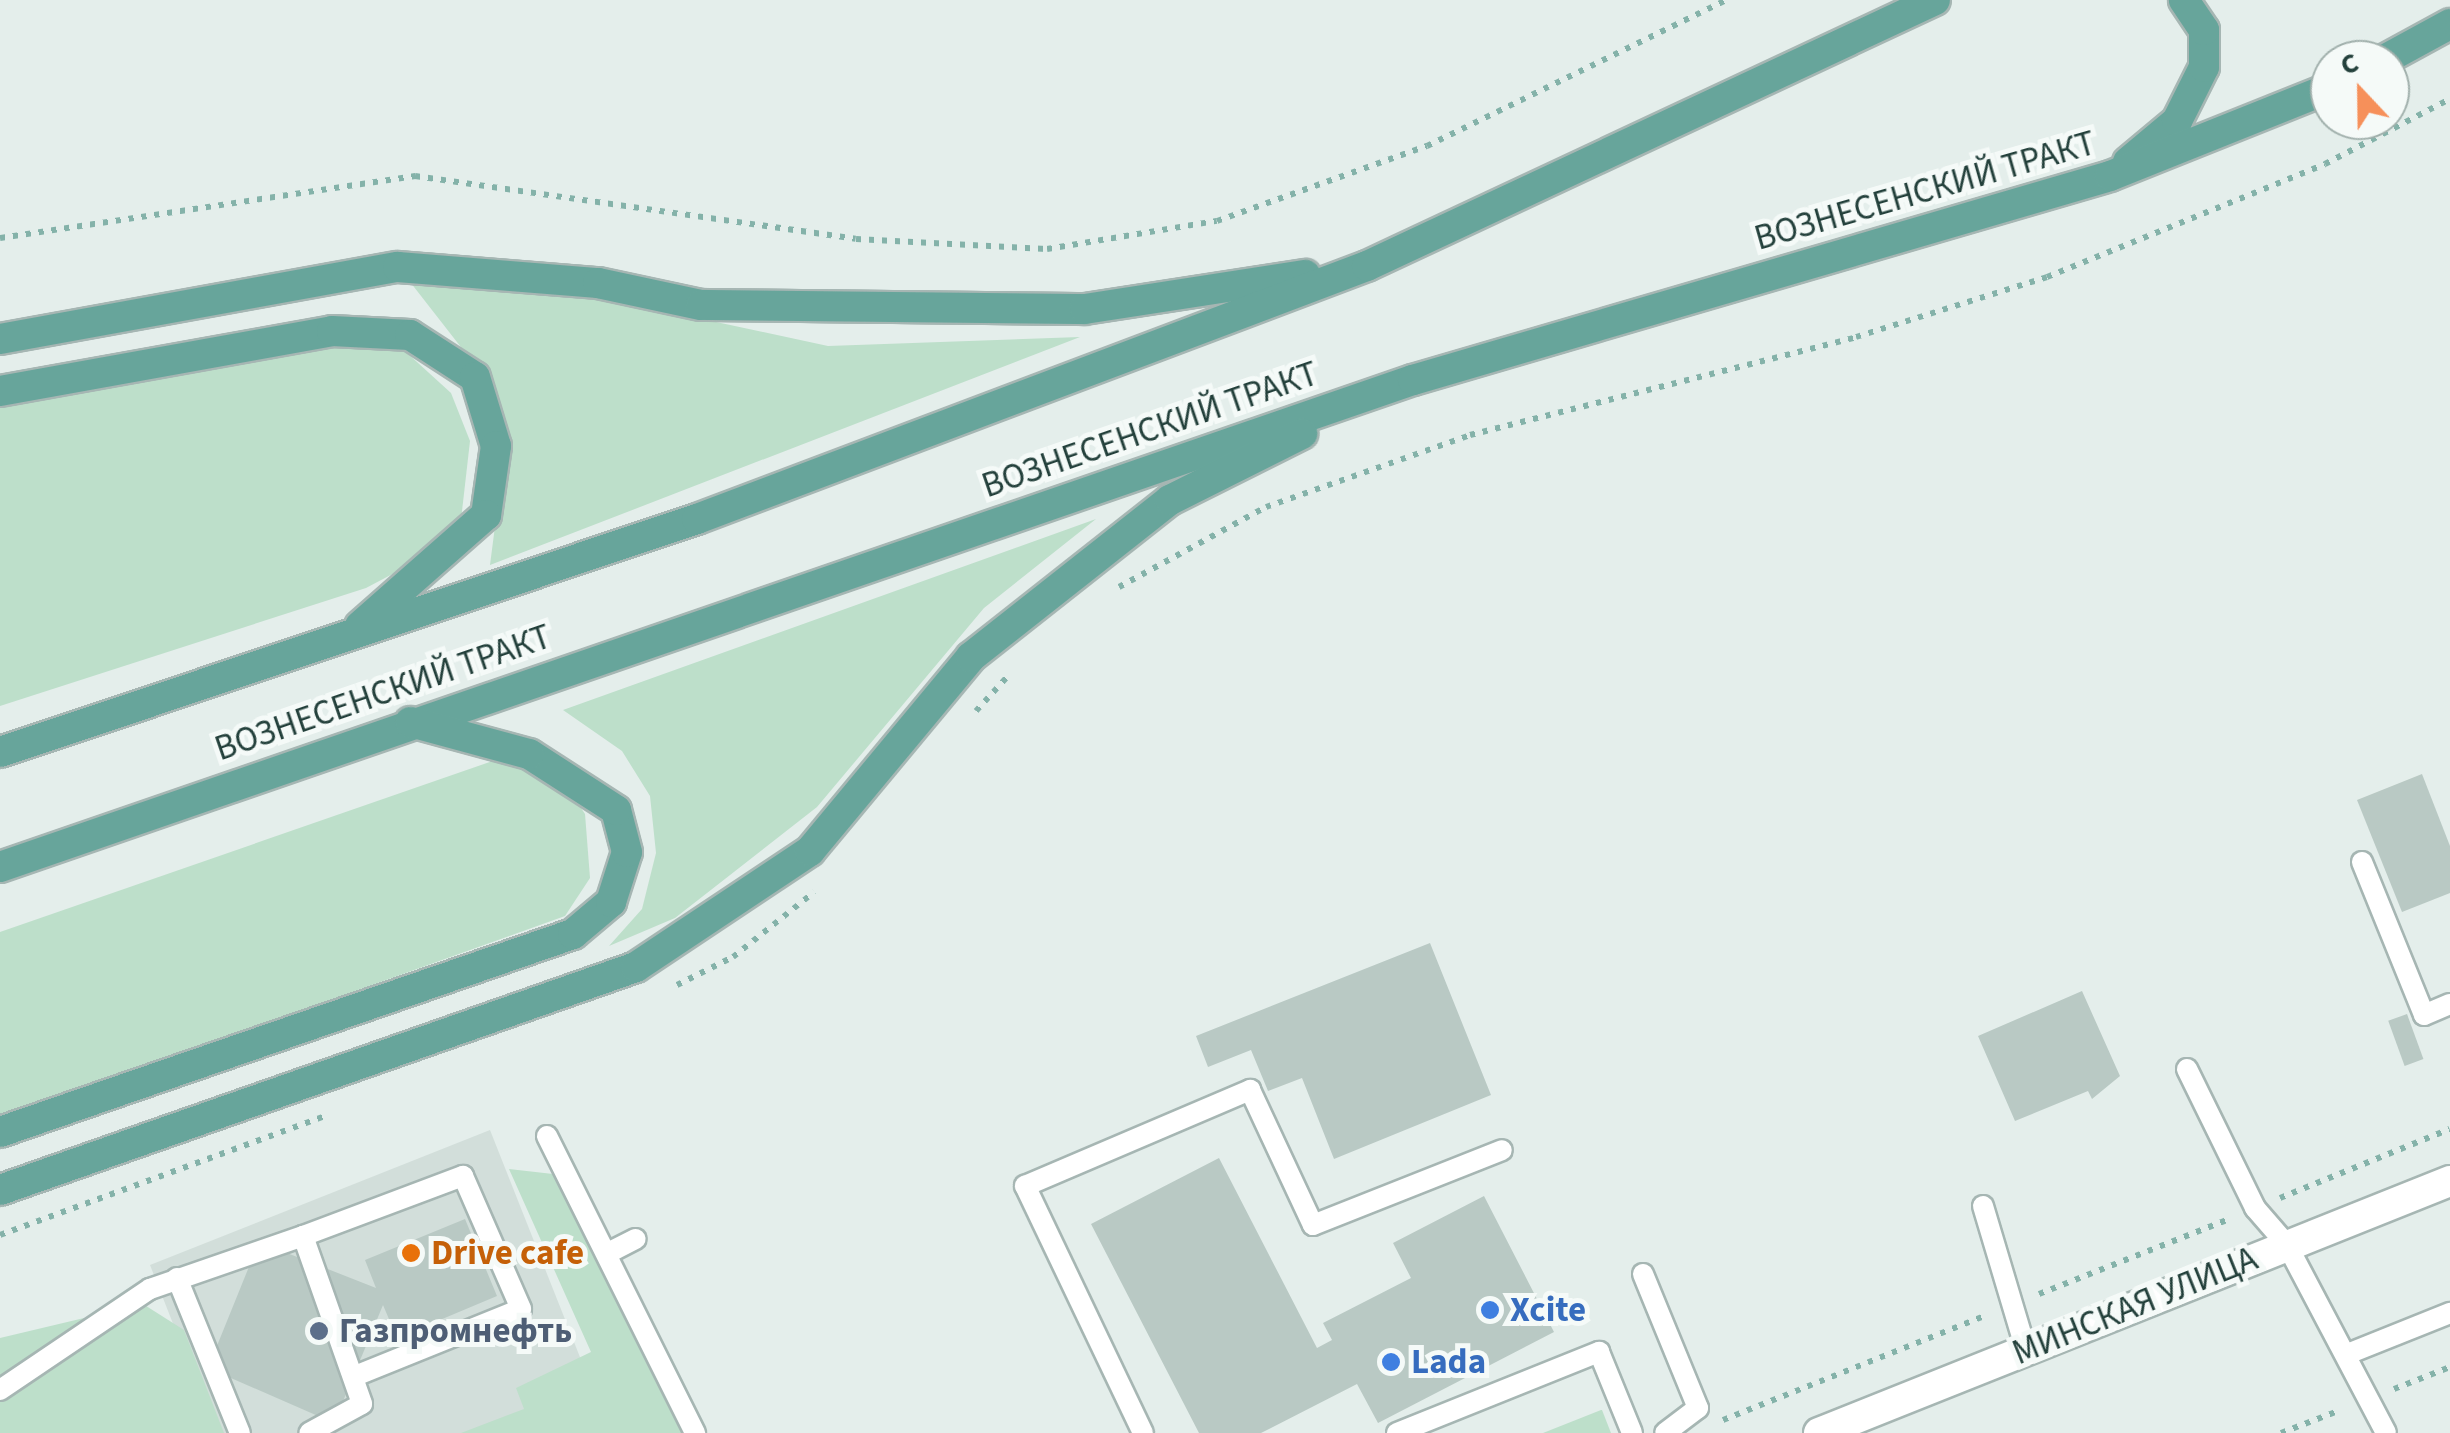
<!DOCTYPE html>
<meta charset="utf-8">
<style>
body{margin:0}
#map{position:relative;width:2450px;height:1433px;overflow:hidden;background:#e4eeeb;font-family:"Source Sans 3",sans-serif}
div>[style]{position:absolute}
.built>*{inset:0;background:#d2deda}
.green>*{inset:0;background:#bddfca}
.building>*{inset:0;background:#b9c9c4;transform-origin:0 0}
.path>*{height:6px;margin-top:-3px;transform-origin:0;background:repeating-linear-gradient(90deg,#84b2a9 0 5px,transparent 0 13px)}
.roads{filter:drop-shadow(2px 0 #a6b6b3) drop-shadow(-2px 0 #a6b6b3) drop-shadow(0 2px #a6b6b3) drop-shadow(0 -2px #a6b6b3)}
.lane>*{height:20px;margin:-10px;padding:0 10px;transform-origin:10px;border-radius:10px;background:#fff}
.street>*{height:30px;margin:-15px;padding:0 15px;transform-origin:15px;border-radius:15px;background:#fff}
.primary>*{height:30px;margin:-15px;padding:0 15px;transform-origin:15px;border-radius:15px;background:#67a59b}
.dots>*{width:28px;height:28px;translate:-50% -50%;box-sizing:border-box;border:5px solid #f5faf8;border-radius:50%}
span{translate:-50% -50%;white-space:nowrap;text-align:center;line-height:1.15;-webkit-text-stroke:10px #f5faf8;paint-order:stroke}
.street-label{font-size:35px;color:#23403b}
.food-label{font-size:35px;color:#c56008;font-weight:700}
.left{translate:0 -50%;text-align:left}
.shop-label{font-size:35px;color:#366cbe;font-weight:700}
.service-label{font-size:35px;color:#4e5e75;font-weight:700}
.north{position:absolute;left:2310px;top:40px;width:100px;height:100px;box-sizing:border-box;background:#f5faf8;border:2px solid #a1b0ac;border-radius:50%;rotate:338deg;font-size:28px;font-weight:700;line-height:40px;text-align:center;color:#23403b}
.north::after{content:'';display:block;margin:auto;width:35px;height:45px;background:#f6905a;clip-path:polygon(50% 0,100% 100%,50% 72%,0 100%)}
</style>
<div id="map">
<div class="built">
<div style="clip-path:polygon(490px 1130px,593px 1390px,484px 1433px,216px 1433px,150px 1265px)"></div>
</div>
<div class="green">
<div style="clip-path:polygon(407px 278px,567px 290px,828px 346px,1080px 337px,490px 565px,503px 464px,485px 378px)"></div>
<div style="clip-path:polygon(362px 341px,406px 352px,451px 393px,470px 441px,461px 520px,419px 560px,366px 588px,0 706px,0 401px)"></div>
<div style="clip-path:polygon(1096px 519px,984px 608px,817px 807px,675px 918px,609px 946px,642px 909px,656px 853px,650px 796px,622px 751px,563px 710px)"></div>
<div style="clip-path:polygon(507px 756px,561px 778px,585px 814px,590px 878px,565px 916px,0 1118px,0 932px)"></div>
<div style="clip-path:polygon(509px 1169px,553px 1174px,684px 1433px,461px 1433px,524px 1409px,516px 1388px,591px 1352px)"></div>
<div style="clip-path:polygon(143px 1304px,184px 1330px,224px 1433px,0 1433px,0 1338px)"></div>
<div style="clip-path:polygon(1602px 1410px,1611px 1433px,1543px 1433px,1601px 1410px)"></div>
</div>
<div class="building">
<div style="clip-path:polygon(2422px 774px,2450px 846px,2450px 893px,2402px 912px,2357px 800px)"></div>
<div style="clip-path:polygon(1430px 943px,1491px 1095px,1334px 1159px,1302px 1078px,1268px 1091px,1251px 1050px,1208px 1067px,1196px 1036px)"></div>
<div style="clip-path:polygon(2082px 991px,2120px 1076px,2092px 1099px,2088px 1091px,2015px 1121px,1978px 1036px)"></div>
<div style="left:2407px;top:1014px;width:48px;height:20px;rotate:70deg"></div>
<div style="clip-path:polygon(1219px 1158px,1317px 1348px,1332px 1340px,1323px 1323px,1411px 1278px,1393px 1243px,1484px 1196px,1554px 1332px,1378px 1423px,1357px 1384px,1261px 1433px,1199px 1433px,1091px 1224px)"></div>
<div style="clip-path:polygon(465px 1219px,497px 1296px,397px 1338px,383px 1305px,334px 1423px,208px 1368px,259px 1242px,376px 1288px,365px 1260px)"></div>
</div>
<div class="path">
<div style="left:0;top:238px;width:420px;rotate:-8.5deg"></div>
<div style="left:415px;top:176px;width:445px;rotate:8.1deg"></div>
<div style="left:856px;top:239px;width:191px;rotate:3deg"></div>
<div style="left:1047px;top:249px;width:172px;rotate:-9.4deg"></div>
<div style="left:1217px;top:221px;width:223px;rotate:-19.7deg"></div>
<div style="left:1427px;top:146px;width:334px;rotate:-26deg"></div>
<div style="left:1119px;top:587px;width:167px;rotate:-28.6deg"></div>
<div style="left:1266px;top:507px;width:216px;rotate:-19.4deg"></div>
<div style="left:1470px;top:435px;width:398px;rotate:-14.2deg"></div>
<div style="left:1856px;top:337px;width:200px;rotate:-17.4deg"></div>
<div style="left:2047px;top:277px;width:300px;rotate:-22.1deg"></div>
<div style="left:2325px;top:164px;width:141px;rotate:-27.5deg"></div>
<div style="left:976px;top:711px;width:47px;rotate:-47.6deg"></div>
<div style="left:677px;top:985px;width:63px;rotate:-26.6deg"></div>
<div style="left:733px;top:957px;width:104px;rotate:-38.7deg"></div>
<div style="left:2280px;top:1198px;width:183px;rotate:-22.1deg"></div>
<div style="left:0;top:1235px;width:344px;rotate:-20.1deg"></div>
<div style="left:2039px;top:1294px;width:207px;rotate:-21.5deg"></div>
<div style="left:2394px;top:1389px;width:60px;rotate:-21.4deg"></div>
<div style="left:1723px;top:1420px;width:282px;rotate:-21.7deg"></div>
<div style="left:2281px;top:1433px;width:64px;rotate:-21deg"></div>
</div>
<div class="roads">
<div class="lane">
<div style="left:2362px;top:862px;width:165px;rotate:67.9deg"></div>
<div style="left:2424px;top:1015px;width:28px;rotate:-23deg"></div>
<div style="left:2187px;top:1069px;width:155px;rotate:63.9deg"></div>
<div style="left:2255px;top:1208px;width:49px;rotate:49.1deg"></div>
<div style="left:2287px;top:1245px;width:212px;rotate:62.2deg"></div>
<div style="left:547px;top:1136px;width:332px;rotate:63.5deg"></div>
<div style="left:1983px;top:1206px;width:150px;rotate:73.4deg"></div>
<div style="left:303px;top:1236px;width:171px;rotate:-20.6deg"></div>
<div style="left:463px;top:1176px;width:145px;rotate:66.4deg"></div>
<div style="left:521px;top:1309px;width:181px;rotate:158deg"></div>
<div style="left:608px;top:1253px;width:31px;rotate:-27deg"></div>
<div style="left:1643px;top:1274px;width:145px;rotate:67.7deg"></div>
<div style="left:1698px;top:1408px;width:41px;rotate:142.9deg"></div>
<div style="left:177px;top:1278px;width:167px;rotate:67.9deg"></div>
<div style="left:2350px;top:1353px;width:108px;rotate:-21.8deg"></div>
<div style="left:0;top:1390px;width:181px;rotate:-34deg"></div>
<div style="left:150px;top:1289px;width:162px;rotate:-19.1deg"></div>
<div style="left:303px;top:1236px;width:178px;rotate:70.6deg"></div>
<div style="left:362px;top:1404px;width:60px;rotate:151.3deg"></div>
<div style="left:1143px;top:1433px;width:274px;rotate:-115.5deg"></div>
<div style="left:1025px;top:1186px;width:245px;rotate:-23.1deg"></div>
<div style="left:1250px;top:1090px;width:149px;rotate:65deg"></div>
<div style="left:1313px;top:1225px;width:203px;rotate:-21.6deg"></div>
<div style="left:1397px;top:1433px;width:218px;rotate:-21.9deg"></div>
<div style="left:1599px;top:1352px;width:87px;rotate:67.8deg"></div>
</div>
<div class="street">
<div style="left:1819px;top:1433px;width:679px;rotate:-21.77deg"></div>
</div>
<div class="primary">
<div style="left:2384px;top:60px;width:75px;rotate:-28.6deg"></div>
<div style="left:2128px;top:162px;width:64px;rotate:-39.9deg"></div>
<div style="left:2177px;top:121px;width:60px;rotate:-63.4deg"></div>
<div style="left:2204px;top:67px;width:37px;rotate:-90deg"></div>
<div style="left:2204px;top:30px;width:36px;rotate:-124deg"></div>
<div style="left:0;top:339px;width:404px;rotate:-10.3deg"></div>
<div style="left:398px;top:267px;width:201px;rotate:4.6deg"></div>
<div style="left:598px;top:283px;width:105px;rotate:12.1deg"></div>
<div style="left:701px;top:305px;width:384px;rotate:0.6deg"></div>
<div style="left:1085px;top:309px;width:223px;rotate:-8.8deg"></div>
<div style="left:0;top:391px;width:337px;rotate:-10.2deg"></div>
<div style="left:332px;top:331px;width:78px;rotate:2.9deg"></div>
<div style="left:410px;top:335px;width:77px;rotate:32.9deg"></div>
<div style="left:475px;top:377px;width:72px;rotate:73.1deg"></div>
<div style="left:496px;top:446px;width:70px;rotate:98.2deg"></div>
<div style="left:486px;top:515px;width:168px;rotate:138.6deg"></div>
<div style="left:0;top:752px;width:735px;rotate:-18.48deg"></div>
<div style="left:697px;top:519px;width:716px;rotate:-20.69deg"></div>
<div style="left:1367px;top:266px;width:627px;rotate:-25.09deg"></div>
<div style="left:0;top:867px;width:1495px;rotate:-19.02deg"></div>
<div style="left:1413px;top:380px;width:726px;rotate:-16.31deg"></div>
<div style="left:2110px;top:176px;width:237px;rotate:-21.8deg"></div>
<div style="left:0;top:1132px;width:606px;rotate:-19.06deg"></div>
<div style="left:573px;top:934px;width:50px;rotate:-40.1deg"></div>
<div style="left:611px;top:902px;width:52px;rotate:-72.3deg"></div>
<div style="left:627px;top:852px;width:43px;rotate:-104.7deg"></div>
<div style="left:616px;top:810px;width:103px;rotate:-147.2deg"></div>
<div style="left:529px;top:754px;width:123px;rotate:-164.9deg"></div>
<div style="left:0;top:1190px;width:674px;rotate:-19.32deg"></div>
<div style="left:636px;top:967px;width:209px;rotate:-33.7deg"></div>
<div style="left:810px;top:851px;width:252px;rotate:-50.3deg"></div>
<div style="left:971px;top:657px;width:253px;rotate:-38.3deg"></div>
<div style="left:1170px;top:500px;width:148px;rotate:-26.6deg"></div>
</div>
</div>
<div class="dots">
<div style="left:411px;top:1253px;background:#e8710a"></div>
<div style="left:1490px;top:1310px;background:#3f7fe0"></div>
<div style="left:319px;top:1331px;background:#5c6f8a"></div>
<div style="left:1391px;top:1362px;background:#3f7fe0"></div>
</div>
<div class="street-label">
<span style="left:1925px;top:191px;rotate:-16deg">ВОЗНЕСЕНСКИЙ ТРАКТ</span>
<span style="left:1150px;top:430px;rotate:-19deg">ВОЗНЕСЕНСКИЙ ТРАКТ</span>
<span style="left:383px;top:693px;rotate:-19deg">ВОЗНЕСЕНСКИЙ ТРАКТ</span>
<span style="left:2135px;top:1306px;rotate:-22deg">МИНСКАЯ УЛИЦА</span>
</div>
<div class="food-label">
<span class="left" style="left:431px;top:1253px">Drive cafe</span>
</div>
<div class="shop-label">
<span class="left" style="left:1510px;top:1310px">Xcite</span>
<span class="left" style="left:1411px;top:1362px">Lada</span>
</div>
<div class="service-label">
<span class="left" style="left:339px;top:1331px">Газпромнефть</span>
</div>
<div class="north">С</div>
</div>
